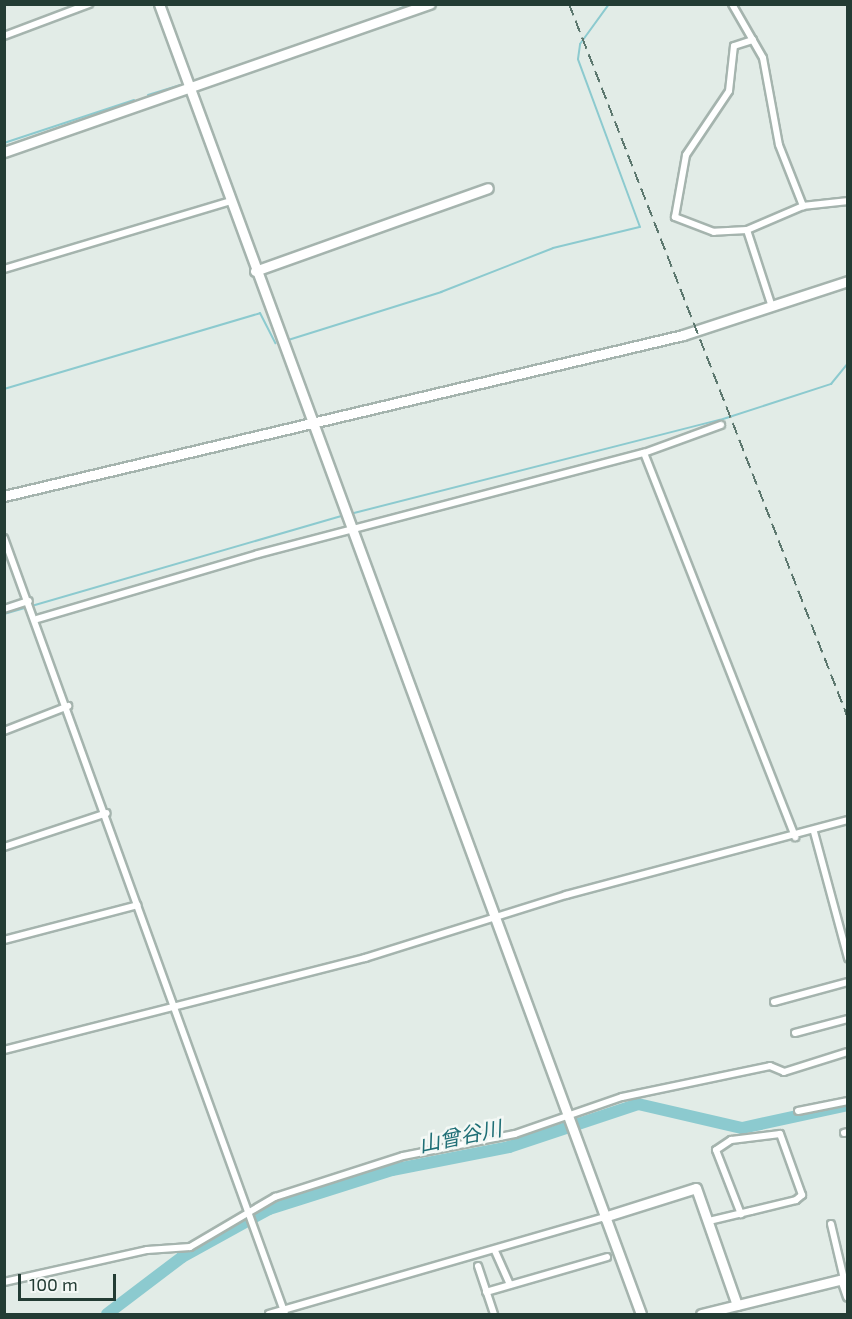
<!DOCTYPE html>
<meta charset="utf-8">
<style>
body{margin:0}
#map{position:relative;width:852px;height:1319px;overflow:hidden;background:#e2ece7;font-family:"Exo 2","Noto Sans JP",sans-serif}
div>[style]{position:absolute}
.stream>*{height:2px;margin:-1px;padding:0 1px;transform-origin:1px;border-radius:1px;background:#8ccacf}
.river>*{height:12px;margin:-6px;padding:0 6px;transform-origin:6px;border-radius:6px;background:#8ccacf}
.roads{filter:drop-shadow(2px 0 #a5b4ae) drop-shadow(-2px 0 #a5b4ae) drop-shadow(0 2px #a5b4ae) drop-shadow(0 -2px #a5b4ae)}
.street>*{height:6px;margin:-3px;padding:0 3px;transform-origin:3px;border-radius:3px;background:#fff}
.secondary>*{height:9px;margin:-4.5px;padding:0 4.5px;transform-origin:4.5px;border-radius:4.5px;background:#fff}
.rail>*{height:2px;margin-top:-1px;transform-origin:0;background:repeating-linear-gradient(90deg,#5d786f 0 12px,transparent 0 18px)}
span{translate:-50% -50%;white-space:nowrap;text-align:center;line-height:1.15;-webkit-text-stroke:5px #f3f8f5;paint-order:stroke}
.water-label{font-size:21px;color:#1f6f76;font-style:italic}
.frame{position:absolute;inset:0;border:6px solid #233c34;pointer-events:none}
.scale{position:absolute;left:18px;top:1274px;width:98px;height:27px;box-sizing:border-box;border:3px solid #233c34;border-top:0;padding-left:8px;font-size:18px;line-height:21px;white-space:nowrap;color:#233c34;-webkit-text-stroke:4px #f3f8f5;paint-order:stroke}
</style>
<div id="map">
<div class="stream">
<div style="left:392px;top:12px;width:20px;rotate:-24deg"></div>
<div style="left:191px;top:82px;width:30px;rotate:-20deg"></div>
<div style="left:148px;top:95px;width:34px;rotate:-17deg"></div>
<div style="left:4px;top:143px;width:137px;rotate:-18.3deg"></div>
<div style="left:285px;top:341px;width:164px;rotate:-17.4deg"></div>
<div style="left:441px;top:292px;width:120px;rotate:-21.4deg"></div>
<div style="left:553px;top:248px;width:89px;rotate:-13.6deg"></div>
<div style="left:640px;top:227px;width:179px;rotate:-110.3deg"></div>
<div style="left:578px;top:59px;width:15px;rotate:-82deg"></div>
<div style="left:580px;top:44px;width:49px;rotate:-54.1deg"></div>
<div style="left:4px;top:389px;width:267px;rotate:-16.5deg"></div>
<div style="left:260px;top:313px;width:34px;rotate:63deg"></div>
<div style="left:350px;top:514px;width:382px;rotate:-14.3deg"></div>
<div style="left:720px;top:420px;width:117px;rotate:-18deg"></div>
<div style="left:831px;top:384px;width:27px;rotate:-51deg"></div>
<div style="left:4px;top:614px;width:354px;rotate:-16.2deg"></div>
</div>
<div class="river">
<div style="left:107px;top:1314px;width:94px;rotate:-37.2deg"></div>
<div style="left:182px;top:1257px;width:99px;rotate:-28.9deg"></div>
<div style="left:269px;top:1209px;width:129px;rotate:-17.6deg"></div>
<div style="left:392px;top:1170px;width:119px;rotate:-11.1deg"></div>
<div style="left:509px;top:1147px;width:136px;rotate:-18.4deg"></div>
<div style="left:638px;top:1104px;width:107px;rotate:13deg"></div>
<div style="left:742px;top:1128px;width:108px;rotate:-12.2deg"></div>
</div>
<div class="roads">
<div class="street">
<div style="left:732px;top:4px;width:62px;rotate:60.1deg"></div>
<div style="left:763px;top:58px;width:88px;rotate:79.6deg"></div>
<div style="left:779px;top:145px;width:66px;rotate:68.5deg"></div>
<div style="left:4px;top:36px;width:91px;rotate:-20.6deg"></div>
<div style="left:747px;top:230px;width:33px;rotate:177deg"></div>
<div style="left:714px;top:232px;width:42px;rotate:-159deg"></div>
<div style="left:675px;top:217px;width:63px;rotate:-79.9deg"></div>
<div style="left:686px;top:155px;width:77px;rotate:-56.1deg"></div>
<div style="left:729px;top:91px;width:45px;rotate:-83.7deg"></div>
<div style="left:734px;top:46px;width:20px;rotate:-18deg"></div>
<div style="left:4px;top:269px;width:236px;rotate:-16.7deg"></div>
<div style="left:772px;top:307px;width:81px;rotate:-108deg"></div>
<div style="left:747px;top:230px;width:61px;rotate:-23.2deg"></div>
<div style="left:803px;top:206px;width:45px;rotate:-6.3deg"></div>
<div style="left:644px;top:453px;width:413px;rotate:68.5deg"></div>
<div style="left:4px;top:538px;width:825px;rotate:70.09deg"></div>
<div style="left:4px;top:609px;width:26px;rotate:-18deg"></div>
<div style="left:37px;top:619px;width:230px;rotate:-16.4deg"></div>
<div style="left:258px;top:554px;width:399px;rotate:-14.7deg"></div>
<div style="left:644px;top:453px;width:82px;rotate:-20deg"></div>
<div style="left:4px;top:731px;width:69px;rotate:-21.3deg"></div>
<div style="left:814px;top:832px;width:131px;rotate:74.9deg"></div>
<div style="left:4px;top:847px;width:108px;rotate:-18.3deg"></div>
<div style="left:4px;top:940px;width:138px;rotate:-14.6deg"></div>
<div style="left:774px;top:1002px;width:77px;rotate:-15.1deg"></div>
<div style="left:795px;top:1033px;width:55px;rotate:-14.8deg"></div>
<div style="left:4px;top:1050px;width:373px;rotate:-14.3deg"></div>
<div style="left:365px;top:958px;width:211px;rotate:-17.4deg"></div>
<div style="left:566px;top:895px;width:292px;rotate:-14.9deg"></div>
<div style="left:798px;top:1111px;width:51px;rotate:-11.3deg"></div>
<div style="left:844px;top:1133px;width:4px;rotate:-14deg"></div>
<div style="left:709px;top:1221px;width:43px;rotate:-13.4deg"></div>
<div style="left:751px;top:1211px;width:46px;rotate:-13.7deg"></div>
<div style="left:796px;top:1200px;width:8px;rotate:-40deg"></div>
<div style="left:802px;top:1195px;width:65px;rotate:-109.8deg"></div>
<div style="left:780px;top:1134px;width:49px;rotate:173deg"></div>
<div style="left:731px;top:1140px;width:18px;rotate:146deg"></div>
<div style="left:716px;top:1150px;width:69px;rotate:68.7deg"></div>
<div style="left:831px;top:1224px;width:57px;rotate:76.7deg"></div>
<div style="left:495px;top:1251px;width:37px;rotate:66deg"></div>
<div style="left:478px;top:1266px;width:51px;rotate:71.6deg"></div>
<div style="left:4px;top:1282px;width:147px;rotate:-12.6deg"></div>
<div style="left:147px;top:1250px;width:43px;rotate:-4deg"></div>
<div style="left:190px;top:1247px;width:99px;rotate:-30.5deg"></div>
<div style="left:275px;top:1197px;width:134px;rotate:-17.8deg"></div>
<div style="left:403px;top:1156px;width:114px;rotate:-11.1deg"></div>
<div style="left:515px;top:1134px;width:113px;rotate:-19.1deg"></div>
<div style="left:622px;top:1097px;width:151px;rotate:-11.8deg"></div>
<div style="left:770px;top:1066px;width:15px;rotate:23deg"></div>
<div style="left:784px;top:1072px;width:67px;rotate:-17.4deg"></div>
<div style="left:486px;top:1292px;width:126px;rotate:-16.1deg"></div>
<div style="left:269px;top:1314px;width:349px;rotate:-16.1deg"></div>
</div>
<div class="secondary">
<div style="left:159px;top:4px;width:1396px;rotate:69.8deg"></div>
<div style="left:4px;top:152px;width:451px;rotate:-19.2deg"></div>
<div style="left:255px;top:271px;width:247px;rotate:-19.6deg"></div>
<div style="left:4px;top:496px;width:698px;rotate:-13.34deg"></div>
<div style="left:683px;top:335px;width:174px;rotate:-18.1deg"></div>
<div style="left:604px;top:1217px;width:96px;rotate:-17.5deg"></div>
<div style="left:696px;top:1188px;width:124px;rotate:70.7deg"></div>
<div style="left:842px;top:1279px;width:18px;rotate:71deg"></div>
<div style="left:701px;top:1314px;width:151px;rotate:-13.8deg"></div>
</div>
</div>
<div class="rail">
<div style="left:569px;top:4px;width:767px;rotate:68.66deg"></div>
</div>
<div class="water-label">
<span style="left:460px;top:1136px;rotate:-12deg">山曾谷川</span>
</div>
<div class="frame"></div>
<div class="scale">100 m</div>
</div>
